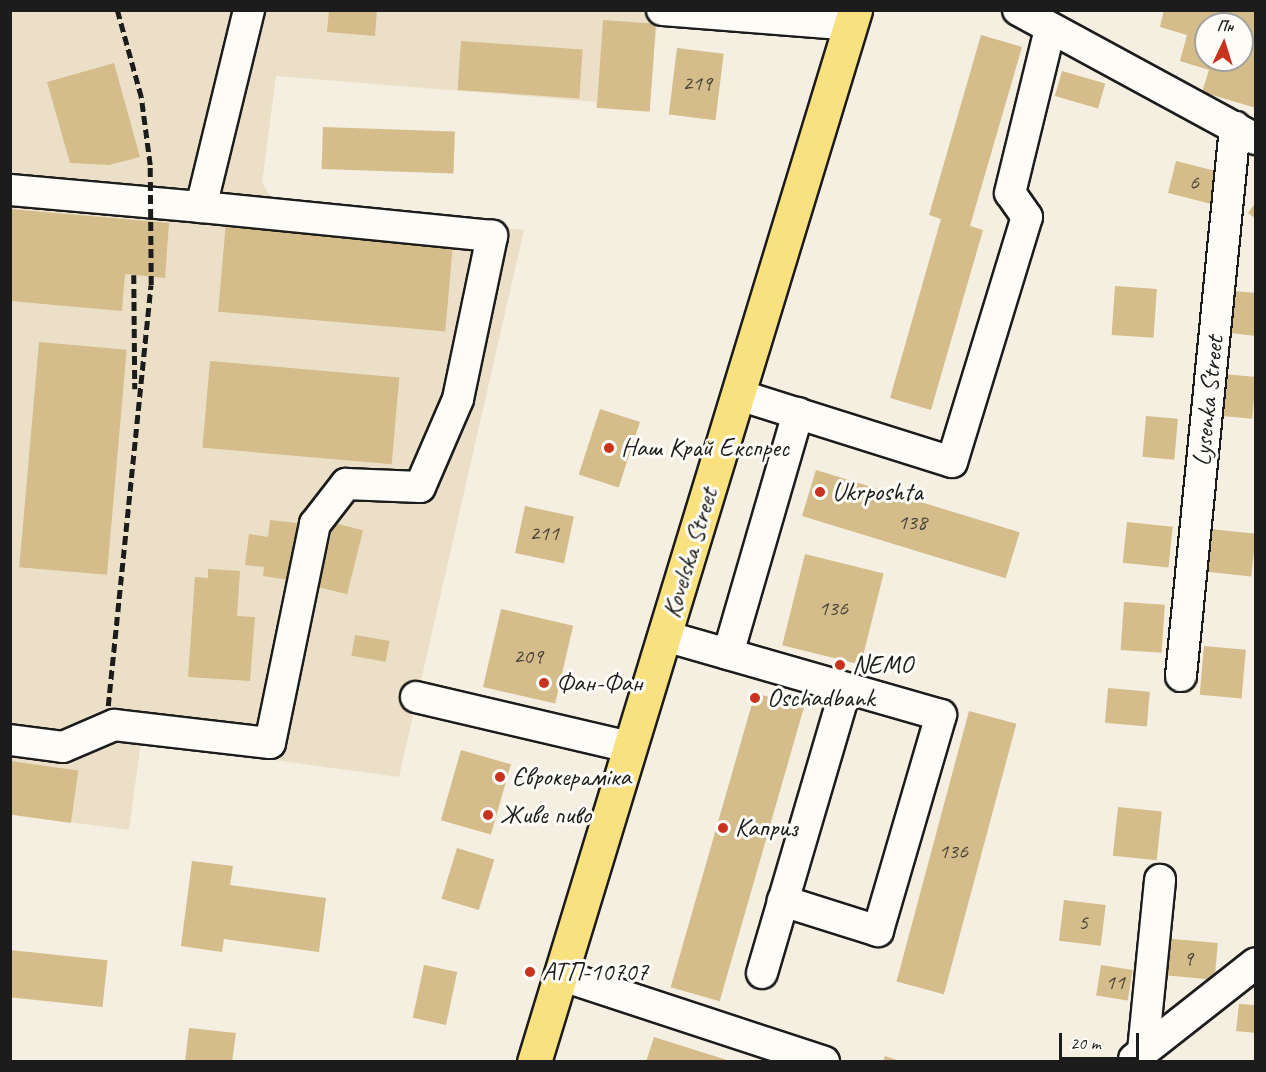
<!DOCTYPE html>
<meta charset="utf-8">
<style>
body{margin:0}
#map{position:relative;width:1266px;height:1072px;overflow:hidden;background:#f5efe1;font-family:Caveat,sans-serif}
div>[style]{position:absolute}
.built>*{inset:0;background:#ebe0c7}
.building>*{inset:0;background:#d4bc8b;transform-origin:0 0}
.roads{filter:drop-shadow(2px 0 #1c1c1c) drop-shadow(-2px 0 #1c1c1c) drop-shadow(0 2px #1c1c1c) drop-shadow(0 -2px #1c1c1c)}
.minor>*{height:30px;margin:-15px;padding:0 15px;transform-origin:15px;border-radius:15px;background:#fdfcf7}
.major>*{height:33px;margin:-16.5px;padding:0 16.5px;transform-origin:16.5px;border-radius:16.5px;background:#fae180}
.rail>*{height:4.5px;margin-top:-2.25px;transform-origin:0;background:repeating-linear-gradient(90deg,#1c1c1c 0 9px,transparent 0 13.5px)}
.dots>*{width:16px;height:16px;translate:-50% -50%;box-sizing:border-box;border:3px solid #fdfcf7;border-radius:50%}
span{translate:-50% -50%;white-space:nowrap;text-align:center;line-height:1.15;-webkit-text-stroke:6px #fdfcf7;paint-order:stroke}
.number-label{font-size:22px;color:#4a4438}
.number-label span{-webkit-text-stroke-width:0}
.street-label{font-size:26px;color:#1c1c1c}
.poi-label{font-size:26px;color:#1c1c1c}
.left{translate:0 -50%;text-align:left}
.frame{position:absolute;inset:0;border:12px solid #1c1c1c;pointer-events:none}
.north{position:absolute;left:1194px;top:12px;width:60px;height:60px;box-sizing:border-box;background:#fdfcf7;border:2px solid #a3a29f;border-radius:50%;rotate:4deg;font-size:16px;font-weight:700;line-height:24px;text-align:center;color:#1c1c1c}
.north::after{content:'';display:block;margin:auto;width:21px;height:27px;background:#c8321e;clip-path:polygon(50% 0,100% 100%,50% 72%,0 100%)}
.scale{position:absolute;left:1059px;top:1033px;width:80px;height:27px;box-sizing:border-box;border:3px solid #1c1c1c;border-top:0;padding-left:8px;font-size:18px;line-height:21px;white-space:nowrap;color:#1c1c1c;-webkit-text-stroke:4px #fdfcf7;paint-order:stroke}
</style>
<div id="map">
<div class="built">
<div style="clip-path:polygon(11px 11px,658px 11px,649px 112px,596px 108px,596px 102px,276px 76px,262px 183px,276px 205px,524px 230px,399px 777px,141px 742px,129px 830px,11px 814px)"></div>
</div>
<div class="building">
<div style="clip-path:polygon(329px 10px,377px 10px,375px 36px,327px 32px)"></div>
<div style="clip-path:polygon(evenodd,1164px 10px,1256px 10px,1256px 108px,1202px 92px,1209px 70px,1180px 61px,1187px 35px,1160px 27px,1164px 10px,1206px 24px,1242px 24px,1242px 60px,1206px 60px,1206px 24px)"></div>
<div style="left:603px;top:20px;width:53px;height:88px;rotate:4deg"></div>
<div style="clip-path:polygon(981px 35px,1022px 47px,970px 226px,983px 230px,931px 410px,890px 398px,941px 219px,929px 215px)"></div>
<div style="left:461px;top:41px;width:122px;height:49px;rotate:4deg"></div>
<div style="left:677px;top:48px;width:47px;height:67px;rotate:7deg"></div>
<div style="clip-path:polygon(114px 63px,140px 157px,109px 165px,70px 163px,47px 82px)"></div>
<div style="left:1062px;top:71px;width:45px;height:26px;rotate:16deg"></div>
<div style="left:323px;top:127px;width:132px;height:42px;rotate:2deg"></div>
<div style="left:1176px;top:161px;width:46px;height:33px;rotate:14deg"></div>
<div style="clip-path:polygon(1256px 202px,1256px 219px,1248px 213px)"></div>
<div style="clip-path:polygon(10px 209px,169px 223px,165px 278px,125px 274px,122px 311px,10px 301px)"></div>
<div style="left:226px;top:222px;width:228px;height:90px;rotate:5deg"></div>
<div style="left:1115px;top:286px;width:42px;height:49px;rotate:4deg"></div>
<div style="clip-path:polygon(1234px 291px,1256px 293px,1256px 336px,1230px 333px)"></div>
<div style="left:39px;top:342px;width:88px;height:226px;rotate:5deg"></div>
<div style="left:210px;top:361px;width:190px;height:87px;rotate:5deg"></div>
<div style="left:1223px;top:374px;width:33px;height:42px;rotate:5deg"></div>
<div style="left:600px;top:409px;width:42px;height:69px;rotate:18deg"></div>
<div style="left:1146px;top:416px;width:32px;height:41px;rotate:5deg"></div>
<div style="left:816px;top:470px;width:213px;height:48px;rotate:17deg"></div>
<div style="left:525px;top:506px;width:50px;height:48px;rotate:12deg"></div>
<div style="clip-path:polygon(270px 520px,297px 523px,290px 580px,263px 576px,264px 567px,245px 565px,249px 534px,268px 537px)"></div>
<div style="left:1127px;top:522px;width:46px;height:41px;rotate:6deg"></div>
<div style="left:334px;top:523px;width:30px;height:66px;rotate:14deg"></div>
<div style="left:1211px;top:529px;width:45px;height:43px;rotate:6deg"></div>
<div style="left:805px;top:554px;width:81px;height:94px;rotate:14deg"></div>
<div style="clip-path:polygon(208px 569px,240px 571px,237px 616px,255px 617px,250px 681px,188px 677px,195px 577px,208px 578px)"></div>
<div style="left:1124px;top:602px;width:41px;height:48px;rotate:4deg"></div>
<div style="left:501px;top:609px;width:74px;height:80px;rotate:13deg"></div>
<div style="left:355px;top:635px;width:35px;height:21px;rotate:10deg"></div>
<div style="left:1204px;top:646px;width:42px;height:49px;rotate:5deg"></div>
<div style="left:1108px;top:688px;width:42px;height:35px;rotate:5deg"></div>
<div style="left:755px;top:693px;width:51px;height:306px;rotate:16deg"></div>
<div style="left:969px;top:711px;width:49px;height:280px;rotate:15deg"></div>
<div style="left:461px;top:750px;width:52px;height:73px;rotate:16deg"></div>
<div style="left:10px;top:761px;width:69px;height:53px;rotate:8deg"></div>
<div style="left:1118px;top:807px;width:44px;height:49px;rotate:6deg"></div>
<div style="left:457px;top:848px;width:39px;height:53px;rotate:17deg"></div>
<div style="clip-path:polygon(192px 861px,233px 866px,230px 885px,326px 898px,319px 952px,224px 939px,222px 952px,181px 946px)"></div>
<div style="left:1064px;top:900px;width:42px;height:41px;rotate:7deg"></div>
<div style="left:1162px;top:938px;width:56px;height:37px;rotate:5deg"></div>
<div style="left:10px;top:950px;width:98px;height:47px;rotate:6deg"></div>
<div style="left:424px;top:965px;width:34px;height:54px;rotate:12deg"></div>
<div style="left:1101px;top:965px;width:32px;height:31px;rotate:9deg"></div>
<div style="clip-path:polygon(1239px 1004px,1256px 1005px,1256px 1033px,1236px 1031px)"></div>
<div style="clip-path:polygon(189px 1028px,236px 1033px,232px 1062px,185px 1062px)"></div>
<div style="clip-path:polygon(654px 1037px,730px 1061px,730px 1062px,646px 1062px)"></div>
<div style="clip-path:polygon(885px 1056px,900px 1061px,900px 1062px,883px 1062px)"></div>
</div>
<div class="roads">
<div class="minor">
<div style="left:662px;top:10px;width:190px;rotate:4.5deg"></div>
<div style="left:1018px;top:10px;width:271px;rotate:28.5deg"></div>
<div style="left:10px;top:190px;width:192px;rotate:5.1deg"></div>
<div style="left:201px;top:207px;width:203px;rotate:-76.3deg"></div>
<div style="left:739px;top:395px;width:223px;rotate:17.5deg"></div>
<div style="left:952px;top:462px;width:256px;rotate:-73deg"></div>
<div style="left:1027px;top:217px;width:29px;rotate:-125deg"></div>
<div style="left:1010px;top:193px;width:169px;rotate:-76.3deg"></div>
<div style="left:665px;top:636px;width:287px;rotate:16deg"></div>
<div style="left:941px;top:715px;width:225px;rotate:106.3deg"></div>
<div style="left:878px;top:931px;width:100px;rotate:-162.5deg"></div>
<div style="left:728px;top:654px;width:251px;rotate:-73.8deg"></div>
<div style="left:1181px;top:676px;width:552px;rotate:-84.38deg"></div>
<div style="left:416px;top:697px;width:220px;rotate:13.2deg"></div>
<div style="left:10px;top:740px;width:53px;rotate:7.5deg"></div>
<div style="left:63px;top:747px;width:56px;rotate:-23.3deg"></div>
<div style="left:114px;top:725px;width:157px;rotate:6.6deg"></div>
<div style="left:270px;top:743px;width:224px;rotate:-78.4deg"></div>
<div style="left:315px;top:524px;width:51px;rotate:-52.2deg"></div>
<div style="left:346px;top:484px;width:74px;rotate:2.3deg"></div>
<div style="left:420px;top:487px;width:96px;rotate:-66.6deg"></div>
<div style="left:458px;top:399px;width:167px;rotate:-78.2deg"></div>
<div style="left:492px;top:236px;width:292px;rotate:-174.3deg"></div>
<div style="left:762px;top:973px;width:297px;rotate:-73.6deg"></div>
<div style="left:560px;top:975px;width:278px;rotate:18.2deg"></div>
<div style="left:1143px;top:1051px;width:172px;rotate:-84.3deg"></div>
<div style="left:1134px;top:1059px;width:155px;rotate:-38.2deg"></div>
</div>
<div class="major">
<div style="left:534px;top:1062px;width:1100px;rotate:-73.03deg"></div>
</div>
</div>
<div class="rail">
<div style="left:134px;top:275px;width:114px;rotate:89.5deg"></div>
<div style="left:108px;top:706px;width:423px;rotate:-84.2deg"></div>
<div style="left:151px;top:285px;width:120px;rotate:-90.5deg"></div>
<div style="left:150px;top:165px;width:69px;rotate:-97.5deg"></div>
<div style="left:141px;top:97px;width:90px;rotate:-105.4deg"></div>
</div>
<div class="dots">
<div style="left:609px;top:448px;background:#c8321e"></div>
<div style="left:820px;top:492px;background:#c8321e"></div>
<div style="left:840px;top:665px;background:#c8321e"></div>
<div style="left:544px;top:683px;background:#c8321e"></div>
<div style="left:755px;top:698px;background:#c8321e"></div>
<div style="left:500px;top:777px;background:#c8321e"></div>
<div style="left:488px;top:815px;background:#c8321e"></div>
<div style="left:723px;top:828px;background:#c8321e"></div>
<div style="left:530px;top:972px;background:#c8321e"></div>
</div>
<div class="number-label">
<span style="left:697px;top:84px">219</span>
<span style="left:1194px;top:183px">6</span>
<span style="left:912px;top:523px">138</span>
<span style="left:544px;top:534px">211</span>
<span style="left:833px;top:609px">136</span>
<span style="left:528px;top:657px">209</span>
<span style="left:953px;top:852px">136</span>
<span style="left:1083px;top:923px">5</span>
<span style="left:1188px;top:959px">9</span>
<span style="left:1115px;top:983px">11</span>
</div>
<div class="street-label">
<span style="left:1208px;top:401px;rotate:-84deg">Lysenka Street</span>
<span style="left:690px;top:553px;rotate:-73deg">Kovelska Street</span>
</div>
<div class="poi-label">
<span class="left" style="left:621px;top:448px">Наш Край Експрес</span>
<span class="left" style="left:832px;top:492px">Ukrposhta</span>
<span class="left" style="left:852px;top:665px">NEMO</span>
<span class="left" style="left:556px;top:683px">Фан-Фан</span>
<span class="left" style="left:767px;top:698px">Oschadbank</span>
<span class="left" style="left:512px;top:777px">Єврокераміка</span>
<span class="left" style="left:500px;top:815px">Живе пиво</span>
<span class="left" style="left:735px;top:828px">Каприз</span>
<span class="left" style="left:542px;top:972px">АТП-10707</span>
</div>
<div class="frame"></div>
<div class="north">Пн</div>
<div class="scale">20 m</div>
</div>
